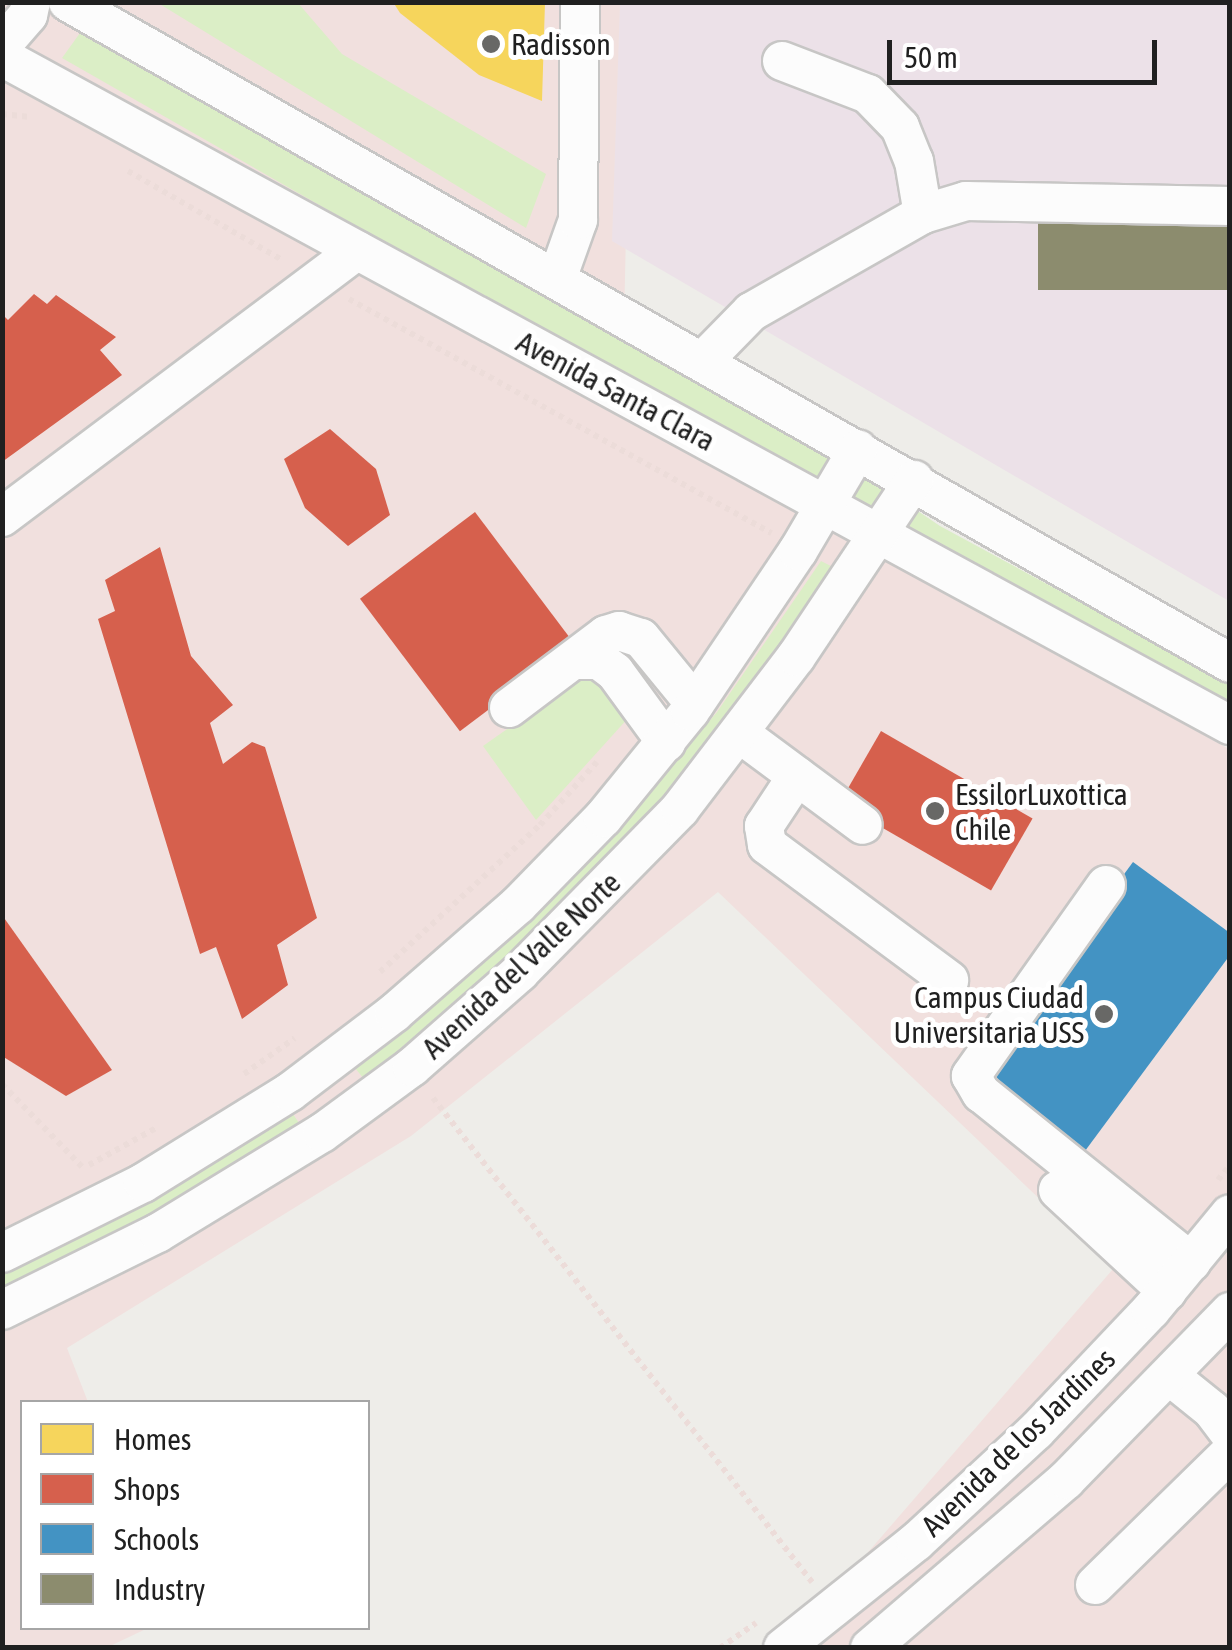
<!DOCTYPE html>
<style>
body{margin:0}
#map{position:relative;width:1232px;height:1650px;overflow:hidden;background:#eeede9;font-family:"Asap Condensed",sans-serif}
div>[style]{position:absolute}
.commercial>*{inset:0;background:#f1e0de}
.industrial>*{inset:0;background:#ece1e8}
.grass>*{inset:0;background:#dbeec6}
.homes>*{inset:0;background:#f6d55c}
.shops>*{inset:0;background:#d6604d;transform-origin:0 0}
.schools>*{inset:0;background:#4393c3}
.industry>*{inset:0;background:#8c8c6e;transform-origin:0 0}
.path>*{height:6px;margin-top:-3px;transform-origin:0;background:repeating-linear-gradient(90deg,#ecdcd9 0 5px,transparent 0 10px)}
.roads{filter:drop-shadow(2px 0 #c7c6c5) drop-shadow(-2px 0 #c7c6c5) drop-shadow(0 2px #c7c6c5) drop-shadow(0 -2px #c7c6c5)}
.minor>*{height:38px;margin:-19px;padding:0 19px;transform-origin:19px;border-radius:19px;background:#fcfcfc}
.dots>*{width:28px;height:28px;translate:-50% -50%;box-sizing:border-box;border:5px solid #fff;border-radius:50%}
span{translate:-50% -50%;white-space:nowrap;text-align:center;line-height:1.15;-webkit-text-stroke:10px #fff;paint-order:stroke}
.poi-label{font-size:30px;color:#202020}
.left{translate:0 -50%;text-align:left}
.right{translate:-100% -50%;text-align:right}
.street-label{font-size:30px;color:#202020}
.frame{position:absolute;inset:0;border:5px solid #202020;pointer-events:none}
.legend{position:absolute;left:20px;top:1400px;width:350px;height:230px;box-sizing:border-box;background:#fff;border:2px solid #a6a6a6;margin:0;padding:12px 18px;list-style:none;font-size:30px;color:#202020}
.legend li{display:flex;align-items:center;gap:20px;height:50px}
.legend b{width:50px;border:2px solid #a6a6a6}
.scale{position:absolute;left:887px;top:40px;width:270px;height:45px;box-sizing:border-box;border:5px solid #202020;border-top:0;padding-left:12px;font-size:30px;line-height:35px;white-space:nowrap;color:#202020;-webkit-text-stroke:8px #fff;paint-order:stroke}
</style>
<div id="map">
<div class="commercial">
<div style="clip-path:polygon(3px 3px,631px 3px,622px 415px,1229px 749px,1229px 1647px,786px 1647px,1113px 1269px,718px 892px,411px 1136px,67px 1348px,88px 1402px,22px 1402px,22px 1628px,148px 1628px,108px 1647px,3px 1648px)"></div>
</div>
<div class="industrial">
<div style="clip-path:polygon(620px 3px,1229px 3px,1229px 601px,612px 241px)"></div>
</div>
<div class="grass">
<div style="clip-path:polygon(158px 3px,298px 3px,342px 54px,546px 174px,526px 228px)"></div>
<div style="clip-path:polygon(80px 33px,826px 449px,940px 526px,1229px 683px,1229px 706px,503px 310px,62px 58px)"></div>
<div style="clip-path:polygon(821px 561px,835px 568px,772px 663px,656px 807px,524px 945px,364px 1079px,355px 1068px,511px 939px,600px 850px,717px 712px)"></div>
<div style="clip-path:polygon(581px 677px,598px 679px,630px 716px,536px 820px,483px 746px)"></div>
<div style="clip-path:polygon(291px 1111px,299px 1123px,188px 1194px,77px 1255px,3px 1289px,2px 1272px,70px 1242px,178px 1182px)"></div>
</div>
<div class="homes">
<div style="clip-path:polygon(393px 2px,545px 2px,542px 101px,479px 75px,400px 13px)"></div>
</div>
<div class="shops">
<div style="clip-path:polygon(34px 294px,47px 304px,56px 295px,116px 337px,100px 350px,122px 375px,2px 462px,2px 314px,8px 320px)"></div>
<div style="clip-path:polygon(330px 429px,376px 469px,390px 515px,348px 546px,305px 508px,284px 459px)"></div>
<div style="left:475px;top:512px;width:166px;height:144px;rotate:53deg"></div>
<div style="clip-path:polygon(160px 547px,191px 656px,233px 705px,210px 723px,223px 764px,252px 742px,265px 747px,317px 918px,277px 945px,288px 985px,242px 1019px,216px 947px,200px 954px,98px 619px,115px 611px,105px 580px)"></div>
<div style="left:881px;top:731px;width:175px;height:83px;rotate:30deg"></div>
<div style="clip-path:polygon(2px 915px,112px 1070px,66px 1096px,2px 1056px)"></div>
</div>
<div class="schools">
<div style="clip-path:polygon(1133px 862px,1230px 933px,1230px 955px,1085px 1151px,978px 1073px)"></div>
</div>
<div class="industry">
<div style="left:1038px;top:218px;width:192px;height:72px"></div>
</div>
<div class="path">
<div style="left:2px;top:114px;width:28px;rotate:6deg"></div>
<div style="left:128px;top:171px;width:178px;rotate:30deg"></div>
<div style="left:349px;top:299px;width:483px;rotate:29deg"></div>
<div style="left:380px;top:972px;width:217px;rotate:-42.6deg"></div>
<div style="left:540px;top:825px;width:85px;rotate:-47.9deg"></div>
<div style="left:244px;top:1074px;width:62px;rotate:-35.2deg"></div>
<div style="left:2px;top:1084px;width:117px;rotate:46deg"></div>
<div style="left:433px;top:1098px;width:615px;rotate:51.94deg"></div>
<div style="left:89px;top:1165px;width:77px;rotate:-28.9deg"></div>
<div style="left:1218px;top:1180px;width:19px;rotate:-51deg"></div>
<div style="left:720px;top:1648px;width:44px;rotate:-34.8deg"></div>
</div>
<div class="roads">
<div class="minor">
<div style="left:68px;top:2px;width:1337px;rotate:29.63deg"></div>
<div style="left:2px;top:45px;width:40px;rotate:-49deg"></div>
<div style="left:28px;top:15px;width:13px;rotate:-77deg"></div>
<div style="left:2px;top:57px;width:1398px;rotate:28.55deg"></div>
<div style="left:782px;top:61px;width:92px;rotate:21deg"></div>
<div style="left:868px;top:94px;width:46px;rotate:45.9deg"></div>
<div style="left:900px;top:127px;width:37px;rotate:68deg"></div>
<div style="left:914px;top:161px;width:54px;rotate:80.4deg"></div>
<div style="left:557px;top:279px;width:63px;rotate:-70.4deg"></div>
<div style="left:578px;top:220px;width:218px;rotate:-89.5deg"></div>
<div style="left:703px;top:361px;width:69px;rotate:-45.6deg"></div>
<div style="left:751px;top:312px;width:198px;rotate:-29.7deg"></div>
<div style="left:923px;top:214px;width:45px;rotate:-16.8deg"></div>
<div style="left:966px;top:201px;width:264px;rotate:1.1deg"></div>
<div style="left:2px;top:517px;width:444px;rotate:-36.9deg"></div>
<div style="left:575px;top:660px;width:24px"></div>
<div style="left:599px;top:660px;width:20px;rotate:37deg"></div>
<div style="left:615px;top:672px;width:87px;rotate:53.9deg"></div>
<div style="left:509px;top:708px;width:121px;rotate:-37deg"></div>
<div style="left:606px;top:635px;width:14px;rotate:-17deg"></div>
<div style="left:619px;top:631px;width:23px;rotate:18deg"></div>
<div style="left:641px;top:638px;width:85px;rotate:50.7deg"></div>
<div style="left:739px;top:733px;width:154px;rotate:36.6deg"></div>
<div style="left:797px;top:776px;width:60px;rotate:123.4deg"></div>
<div style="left:764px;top:826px;width:19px;rotate:81deg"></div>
<div style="left:767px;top:845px;width:227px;rotate:36.6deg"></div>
<div style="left:1106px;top:885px;width:234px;rotate:125.3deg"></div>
<div style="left:971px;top:1076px;width:20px;rotate:60deg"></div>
<div style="left:981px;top:1093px;width:270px;rotate:38.8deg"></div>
<div style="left:1058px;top:1190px;width:149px;rotate:42.8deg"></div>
<div style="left:2px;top:1253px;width:157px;rotate:-26.4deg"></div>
<div style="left:143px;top:1183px;width:173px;rotate:-31.8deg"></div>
<div style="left:290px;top:1092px;width:131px;rotate:-37.2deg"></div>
<div style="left:394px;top:1013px;width:164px;rotate:-41.1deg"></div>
<div style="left:518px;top:905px;width:122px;rotate:-45.7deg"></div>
<div style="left:603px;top:818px;width:138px;rotate:-50.9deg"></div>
<div style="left:690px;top:711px;width:193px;rotate:-56deg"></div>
<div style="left:798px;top:551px;width:118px;rotate:-59.5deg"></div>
<div style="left:2px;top:1310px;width:174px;rotate:-26.3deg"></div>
<div style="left:158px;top:1233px;width:192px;rotate:-31.4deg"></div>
<div style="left:322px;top:1133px;width:112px;rotate:-36.3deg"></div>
<div style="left:412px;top:1067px;width:144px;rotate:-41.3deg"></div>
<div style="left:520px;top:972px;width:228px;rotate:-45.5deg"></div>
<div style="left:680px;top:809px;width:191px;rotate:-52.7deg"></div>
<div style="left:796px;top:657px;width:213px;rotate:-56.3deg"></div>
<div style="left:1171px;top:1377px;width:53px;rotate:38.8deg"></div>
<div style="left:1212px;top:1410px;width:30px;rotate:53deg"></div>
<div style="left:1095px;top:1585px;width:189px;rotate:-44.4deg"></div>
<div style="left:783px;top:1648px;width:170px;rotate:-38.6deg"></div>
<div style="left:916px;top:1542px;width:163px;rotate:-42.8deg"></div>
<div style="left:1036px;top:1431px;width:167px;rotate:-46.5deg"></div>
<div style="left:1151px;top:1310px;width:124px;rotate:-50.5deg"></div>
<div style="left:870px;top:1648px;width:258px;rotate:-40.6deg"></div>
<div style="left:1066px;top:1480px;width:235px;rotate:-45.7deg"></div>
</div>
</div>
<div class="dots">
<div style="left:491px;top:44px;background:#686866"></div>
<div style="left:935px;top:811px;background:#686866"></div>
<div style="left:1104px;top:1014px;background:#686866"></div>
</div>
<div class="poi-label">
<span class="left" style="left:511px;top:44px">Radisson</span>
<span class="left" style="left:955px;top:811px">EssilorLuxottica<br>Chile</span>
<span class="right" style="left:1084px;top:1014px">Campus Ciudad<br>Universitaria USS</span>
</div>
<div class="street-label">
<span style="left:616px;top:391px;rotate:28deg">Avenida Santa Clara</span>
<span style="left:521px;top:965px;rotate:-43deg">Avenida del Valle Norte</span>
<span style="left:1018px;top:1442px;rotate:-44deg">Avenida de los Jardines</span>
</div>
<div class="frame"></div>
<ul class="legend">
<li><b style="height:28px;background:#f6d55c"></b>Homes</li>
<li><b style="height:28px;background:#d6604d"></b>Shops</li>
<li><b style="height:28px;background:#4393c3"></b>Schools</li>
<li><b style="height:28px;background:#8c8c6e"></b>Industry</li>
</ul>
<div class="scale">50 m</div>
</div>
